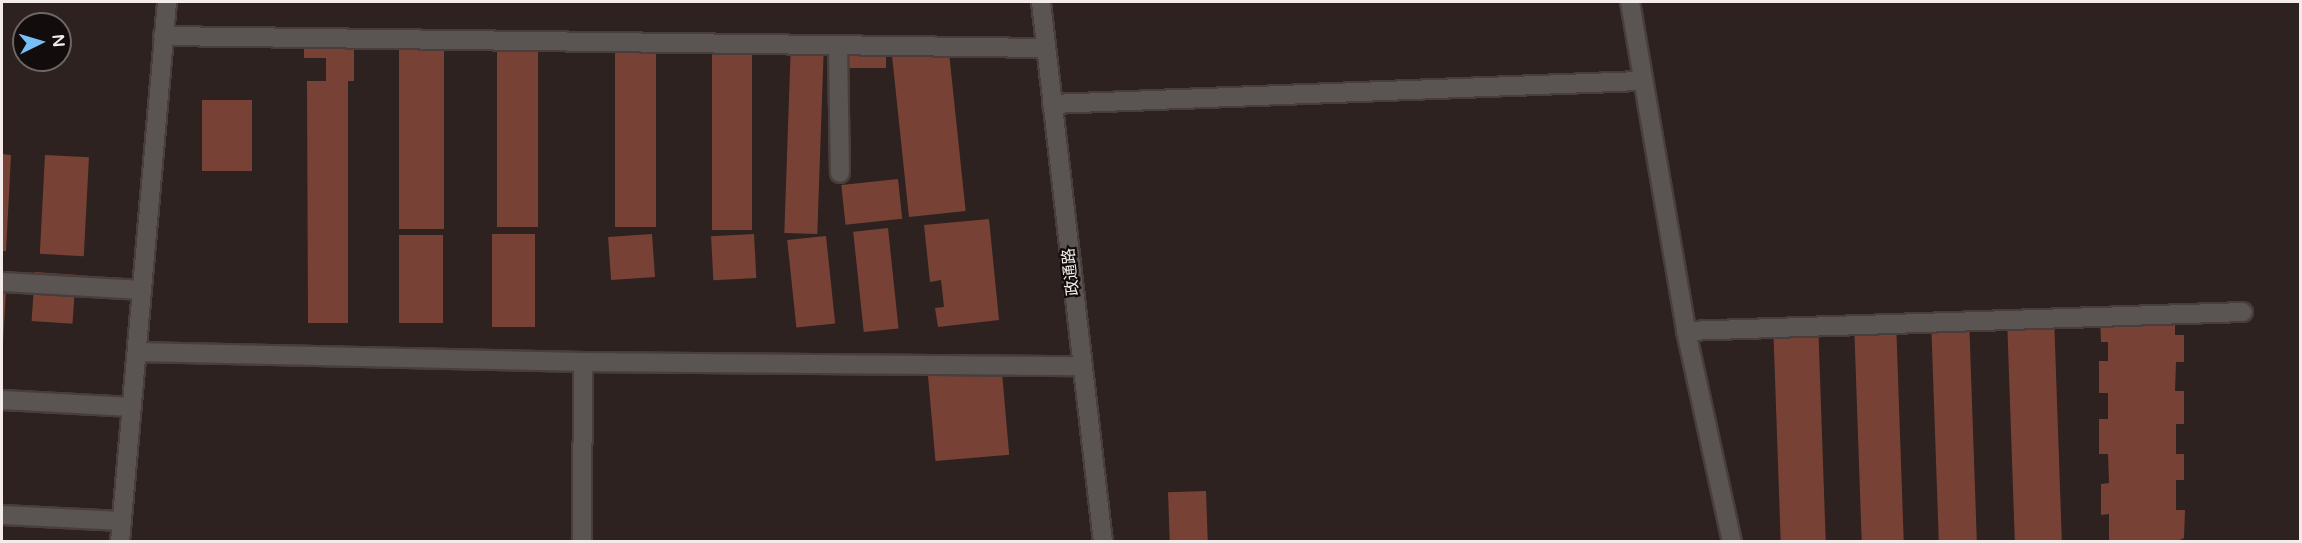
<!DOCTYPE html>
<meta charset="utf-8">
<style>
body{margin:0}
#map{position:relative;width:2302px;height:543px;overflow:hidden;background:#2d221f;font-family:"Varela Round","Noto Sans SC",sans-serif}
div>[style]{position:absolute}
.building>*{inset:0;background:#784135;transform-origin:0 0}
.roads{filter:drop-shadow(2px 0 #493e3b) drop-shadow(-2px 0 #493e3b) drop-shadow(0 2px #493e3b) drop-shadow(0 -2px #493e3b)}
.service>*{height:18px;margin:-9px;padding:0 9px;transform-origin:9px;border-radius:9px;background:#5a5453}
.minor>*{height:18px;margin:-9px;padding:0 9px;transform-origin:9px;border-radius:9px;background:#5a5453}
.tertiary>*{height:18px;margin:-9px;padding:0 9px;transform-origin:9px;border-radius:9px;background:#5a5453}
span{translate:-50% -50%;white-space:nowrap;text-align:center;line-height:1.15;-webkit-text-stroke:4.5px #120d0c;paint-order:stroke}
.street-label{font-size:16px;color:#f4ecea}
.frame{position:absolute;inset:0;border:3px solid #f4ecea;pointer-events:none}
.north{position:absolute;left:12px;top:12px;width:60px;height:60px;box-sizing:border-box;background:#120d0c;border:2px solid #6c6665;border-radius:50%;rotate:85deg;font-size:16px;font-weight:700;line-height:24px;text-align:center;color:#f4ecea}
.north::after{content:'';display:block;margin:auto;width:21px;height:27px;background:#77bff7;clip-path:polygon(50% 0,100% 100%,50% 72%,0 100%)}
</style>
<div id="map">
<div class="building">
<div style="clip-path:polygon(304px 32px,354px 32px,354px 81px,348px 81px,348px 323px,308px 323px,307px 81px,326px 81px,326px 58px,304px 58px)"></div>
<div style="left:615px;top:35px;width:41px;height:192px"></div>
<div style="left:399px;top:36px;width:45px;height:193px"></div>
<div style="left:538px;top:36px;width:191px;height:41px;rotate:90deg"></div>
<div style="left:712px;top:39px;width:40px;height:191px"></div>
<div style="left:791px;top:41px;width:33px;height:192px;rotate:2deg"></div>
<div style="left:886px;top:42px;width:26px;height:39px;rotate:90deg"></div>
<div style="left:948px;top:43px;width:169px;height:57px;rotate:84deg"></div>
<div style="left:202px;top:100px;width:50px;height:71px"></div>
<div style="clip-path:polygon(2px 154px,11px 155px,6px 251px,2px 251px)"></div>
<div style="left:45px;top:155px;width:44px;height:99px;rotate:3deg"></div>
<div style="left:898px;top:179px;width:40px;height:57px;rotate:84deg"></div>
<div style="clip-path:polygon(989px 219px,999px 320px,938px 327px,935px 308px,944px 307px,941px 280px,930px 282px,924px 225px)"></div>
<div style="left:888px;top:228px;width:101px;height:35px;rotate:84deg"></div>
<div style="left:492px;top:234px;width:43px;height:93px"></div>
<div style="left:652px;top:234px;width:43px;height:44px;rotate:86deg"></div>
<div style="left:754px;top:234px;width:44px;height:43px;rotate:87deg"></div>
<div style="left:399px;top:235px;width:44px;height:88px"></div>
<div style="left:826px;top:236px;width:88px;height:39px;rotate:84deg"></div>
<div style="clip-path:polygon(2px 272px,7px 272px,3px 342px,2px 342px)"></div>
<div style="left:35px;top:272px;width:41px;height:49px;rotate:4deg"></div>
<div style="left:2054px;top:316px;width:226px;height:47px;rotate:88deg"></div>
<div style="left:1969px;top:317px;width:225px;height:38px;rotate:88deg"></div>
<div style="clip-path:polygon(2100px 318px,2175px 318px,2175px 335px,2184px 335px,2184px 362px,2176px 362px,2175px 391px,2184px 391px,2184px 424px,2176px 424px,2176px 454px,2184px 454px,2184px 480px,2176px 480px,2176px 510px,2185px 510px,2184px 538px,2176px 542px,2109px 542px,2109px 514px,2101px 515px,2101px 484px,2109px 483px,2108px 454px,2099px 454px,2099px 419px,2108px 419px,2108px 393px,2099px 393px,2099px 361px,2108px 361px,2108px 342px,2101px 342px)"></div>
<div style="left:1818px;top:320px;width:222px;height:45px;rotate:88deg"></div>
<div style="left:1896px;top:320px;width:222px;height:42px;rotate:88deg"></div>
<div style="left:1001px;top:361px;width:94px;height:74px;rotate:85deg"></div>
<div style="left:1206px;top:491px;width:51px;height:38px;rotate:88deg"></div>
</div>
<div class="roads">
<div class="service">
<div style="left:838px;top:48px;width:125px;rotate:89.1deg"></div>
<div style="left:2px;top:282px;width:140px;rotate:3.3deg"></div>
<div style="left:2px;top:400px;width:130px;rotate:3.1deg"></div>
<div style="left:2px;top:515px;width:120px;rotate:2.9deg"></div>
</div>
<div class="minor">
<div style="left:1630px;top:2px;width:334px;rotate:80.3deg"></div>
<div style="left:1686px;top:331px;width:216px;rotate:77.7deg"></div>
<div style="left:163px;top:36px;width:883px;rotate:0.78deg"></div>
<div style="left:1052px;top:104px;width:589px;rotate:-2.24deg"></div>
<div style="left:1686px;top:331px;width:557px;rotate:-1.95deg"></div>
<div style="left:138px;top:352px;width:445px;rotate:1.3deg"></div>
<div style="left:583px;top:362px;width:498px;rotate:0.5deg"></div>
<div style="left:582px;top:542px;width:180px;rotate:-89.7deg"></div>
</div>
<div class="tertiary">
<div style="left:1041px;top:2px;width:544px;rotate:83.45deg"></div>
<div style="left:120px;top:542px;width:542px;rotate:-85.03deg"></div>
</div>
</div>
<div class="street-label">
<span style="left:1071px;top:272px;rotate:-96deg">政通路</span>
</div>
<div class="frame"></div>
<div class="north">N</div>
</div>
